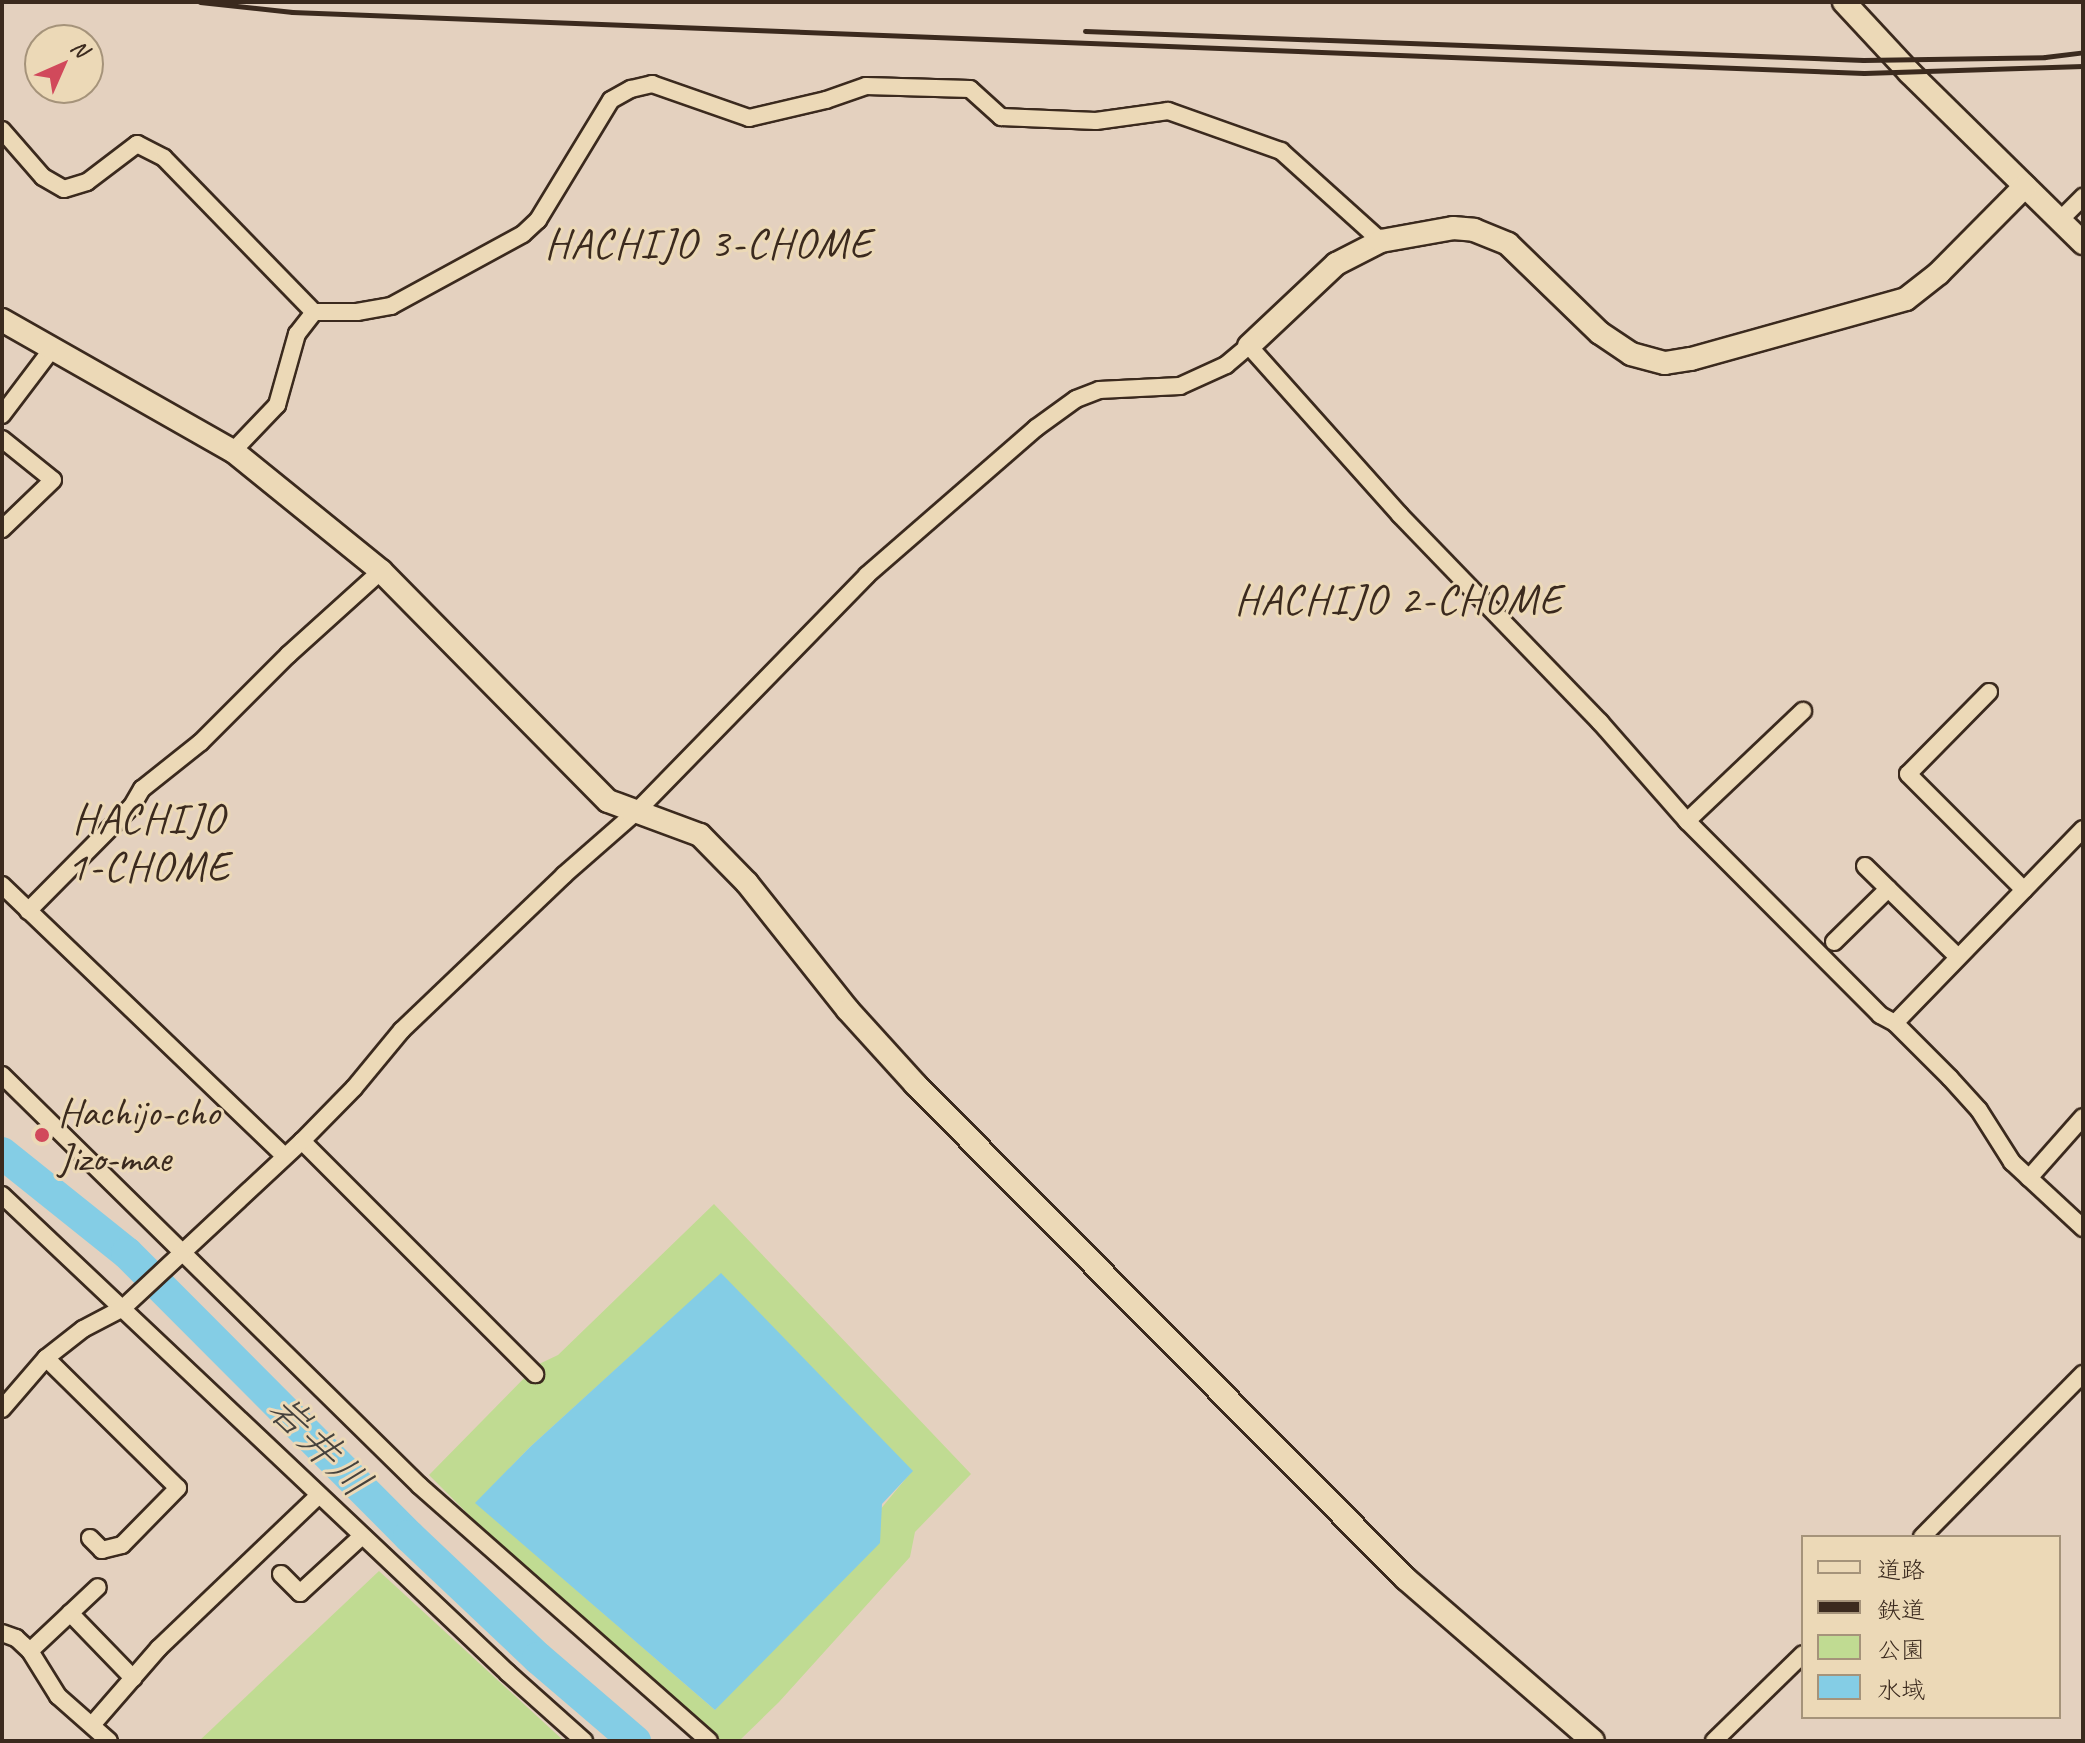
<!DOCTYPE html>
<meta charset="utf-8">
<style>
body{margin:0}
#map{position:relative;width:2085px;height:1743px;overflow:hidden;background:#e4d1bf;font-family:Caveat,"Klee One",sans-serif}
div>[style]{position:absolute}
.green>*{inset:0;background:#c0db92}
.water>*{inset:0;background:#84cde5}
.river>*{height:32px;margin:-16px;padding:0 16px;transform-origin:16px;border-radius:16px;background:#84cde5}
.roads{filter:drop-shadow(2px 0 #3b2a1e) drop-shadow(-2px 0 #3b2a1e) drop-shadow(0 2px #3b2a1e) drop-shadow(0 -2px #3b2a1e)}
.street>*{height:16px;margin:-8px;padding:0 8px;transform-origin:8px;border-radius:8px;background:#ecd9b7}
.secondary>*{height:22px;margin:-11px;padding:0 11px;transform-origin:11px;border-radius:11px;background:#ecd9b7}
.rail>*{height:5px;margin:-2.5px;padding:0 2.5px;transform-origin:2.5px;border-radius:2.5px;background:#3b2a1e}
.dots>*{width:22px;height:22px;translate:-50% -50%;box-sizing:border-box;border:4px solid #ecd9b7;border-radius:50%}
span{translate:-50% -50%;white-space:nowrap;text-align:center;line-height:1.15;-webkit-text-stroke:6px #ecd9b7;paint-order:stroke}
.poi-label{font-size:40px;color:#3b2a1e}
.left{translate:0 -50%;text-align:left}
.neighbourhood-label{font-size:42px;color:#3b2a1e;letter-spacing:2px}
.water-label{font-size:42px;color:#46423c;font-style:italic}
.frame{position:absolute;inset:0;border:4px solid #3b2a1e;pointer-events:none}
.legend{position:absolute;left:1801px;top:1535px;width:260px;height:184px;box-sizing:border-box;background:#ecd9b7;border:2px solid #a5937a;margin:0;padding:10px 14px;list-style:none;font-size:24px;color:#3b2a1e}
.legend li{display:flex;align-items:center;gap:16px;height:40px}
.legend b{width:40px;border:2px solid #a5937a}
.north{position:absolute;left:24px;top:24px;width:80px;height:80px;box-sizing:border-box;background:#ecd9b7;border:2px solid #a5937a;border-radius:50%;rotate:45deg;font-size:22px;font-weight:700;line-height:32px;text-align:center;color:#3b2a1e}
.north::after{content:'';display:block;margin:auto;width:28px;height:36px;background:#d1495b;clip-path:polygon(50% 0,100% 100%,50% 72%,0 100%)}
</style>
<div id="map">
<div class="green">
<div style="clip-path:polygon(evenodd,714px 1204px,971px 1474px,915px 1532px,910px 1557px,779px 1702px,739px 1741px,719px 1741px,711px 1729px,502px 1548px,429px 1475px,537px 1365px,558px 1355px,714px 1204px,721px 1274px,912px 1471px,715px 1710px,476px 1503px,530px 1447px,721px 1274px)"></div>
<div style="clip-path:polygon(379px 1571px,564px 1741px,199px 1741px)"></div>
</div>
<div class="water">
<div style="clip-path:polygon(721px 1273px,913px 1471px,882px 1504px,880px 1543px,715px 1710px,475px 1503px,530px 1447px)"></div>
</div>
<div class="river">
<div style="left:2px;top:1153px;width:160px;rotate:38.7deg"></div>
<div style="left:127px;top:1253px;width:400px;rotate:45.1deg"></div>
<div style="left:409px;top:1536px;width:178px;rotate:43.4deg"></div>
<div style="left:538px;top:1658px;width:128px;rotate:40.6deg"></div>
</div>
<div class="roads">
<div class="street">
<div style="left:2px;top:130px;width:62px;rotate:48.9deg"></div>
<div style="left:43px;top:177px;width:24px;rotate:30deg"></div>
<div style="left:64px;top:189px;width:24px;rotate:-17deg"></div>
<div style="left:87px;top:182px;width:63px;rotate:-37.2deg"></div>
<div style="left:137px;top:144px;width:30px;rotate:27deg"></div>
<div style="left:164px;top:158px;width:215px;rotate:45.8deg"></div>
<div style="left:2060px;top:220px;width:33px;rotate:-45deg"></div>
<div style="left:2px;top:415px;width:83px;rotate:-52.9deg"></div>
<div style="left:2px;top:439px;width:65px;rotate:38.8deg"></div>
<div style="left:53px;top:480px;width:71px;rotate:136.1deg"></div>
<div style="left:233px;top:451px;width:64px;rotate:-46.3deg"></div>
<div style="left:277px;top:405px;width:74px;rotate:-74.3deg"></div>
<div style="left:297px;top:334px;width:28px;rotate:-52deg"></div>
<div style="left:314px;top:312px;width:43px"></div>
<div style="left:357px;top:312px;width:35px;rotate:-10deg"></div>
<div style="left:391px;top:306px;width:150px;rotate:-28.6deg"></div>
<div style="left:523px;top:234px;width:21px;rotate:-43deg"></div>
<div style="left:538px;top:220px;width:140px;rotate:-58.7deg"></div>
<div style="left:611px;top:100px;width:23px;rotate:-29deg"></div>
<div style="left:631px;top:89px;width:22px;rotate:-13deg"></div>
<div style="left:652px;top:84px;width:103px;rotate:19.3deg"></div>
<div style="left:749px;top:118px;width:79px;rotate:-13.2deg"></div>
<div style="left:826px;top:100px;width:42px;rotate:-19.3deg"></div>
<div style="left:866px;top:86px;width:104px;rotate:1.7deg"></div>
<div style="left:970px;top:89px;width:42px;rotate:42.1deg"></div>
<div style="left:1001px;top:117px;width:95px;rotate:2.4deg"></div>
<div style="left:1096px;top:121px;width:73px;rotate:-7.9deg"></div>
<div style="left:1168px;top:111px;width:120px;rotate:19.5deg"></div>
<div style="left:1281px;top:151px;width:135px;rotate:42deg"></div>
<div style="left:1989px;top:692px;width:115px;rotate:134.6deg"></div>
<div style="left:1908px;top:774px;width:164px;rotate:45deg"></div>
<div style="left:1687px;top:821px;width:160px;rotate:-43.5deg"></div>
<div style="left:1865px;top:866px;width:130px;rotate:44.4deg"></div>
<div style="left:2px;top:885px;width:390px;rotate:43.8deg"></div>
<div style="left:28px;top:911px;width:148px;rotate:-45.3deg"></div>
<div style="left:132px;top:806px;width:20px;rotate:-60deg"></div>
<div style="left:142px;top:789px;width:75px;rotate:-38.5deg"></div>
<div style="left:201px;top:742px;width:123px;rotate:-45deg"></div>
<div style="left:288px;top:655px;width:125px;rotate:-42.1deg"></div>
<div style="left:1834px;top:942px;width:76px;rotate:-44.5deg"></div>
<div style="left:1895px;top:1023px;width:270px;rotate:-45.9deg"></div>
<div style="left:2px;top:1075px;width:586px;rotate:44.52deg"></div>
<div style="left:420px;top:1486px;width:385px;rotate:41.4deg"></div>
<div style="left:302px;top:1141px;width:330px;rotate:45deg"></div>
<div style="left:2029px;top:1178px;width:81px;rotate:-48.5deg"></div>
<div style="left:2px;top:1195px;width:696px;rotate:43.37deg"></div>
<div style="left:508px;top:1673px;width:102px;rotate:41.8deg"></div>
<div style="left:46px;top:1358px;width:185px;rotate:44.6deg"></div>
<div style="left:178px;top:1488px;width:80px;rotate:134.5deg"></div>
<div style="left:122px;top:1545px;width:21px;rotate:166deg"></div>
<div style="left:102px;top:1550px;width:17px;rotate:-135deg"></div>
<div style="left:2px;top:1409px;width:67px;rotate:-49.2deg"></div>
<div style="left:46px;top:1358px;width:47px;rotate:-38.1deg"></div>
<div style="left:83px;top:1329px;width:45px;rotate:-27.7deg"></div>
<div style="left:123px;top:1308px;width:245px;rotate:-43deg"></div>
<div style="left:302px;top:1141px;width:74px;rotate:-45.5deg"></div>
<div style="left:354px;top:1088px;width:75px;rotate:-50.4deg"></div>
<div style="left:402px;top:1030px;width:224px;rotate:-43.7deg"></div>
<div style="left:564px;top:875px;width:96px;rotate:-41.2deg"></div>
<div style="left:636px;top:812px;width:331px;rotate:-45.7deg"></div>
<div style="left:867px;top:575px;width:224px;rotate:-41deg"></div>
<div style="left:1036px;top:428px;width:49px;rotate:-35.9deg"></div>
<div style="left:1076px;top:399px;width:25px;rotate:-21deg"></div>
<div style="left:1099px;top:390px;width:81px;rotate:-2.8deg"></div>
<div style="left:1180px;top:386px;width:51px;rotate:-24.5deg"></div>
<div style="left:1226px;top:365px;width:30px;rotate:-40deg"></div>
<div style="left:1249px;top:346px;width:227px;rotate:48.2deg"></div>
<div style="left:1400px;top:515px;width:288px;rotate:46deg"></div>
<div style="left:1600px;top:722px;width:132px;rotate:48.7deg"></div>
<div style="left:1687px;top:821px;width:274px;rotate:45.1deg"></div>
<div style="left:1880px;top:1015px;width:17px;rotate:28deg"></div>
<div style="left:1895px;top:1023px;width:78px;rotate:45deg"></div>
<div style="left:1950px;top:1078px;width:43px;rotate:47.8deg"></div>
<div style="left:1979px;top:1110px;width:62px;rotate:57.6deg"></div>
<div style="left:2012px;top:1162px;width:97px;rotate:42.9deg"></div>
<div style="left:1922px;top:1537px;width:229px;rotate:-45.4deg"></div>
<div style="left:281px;top:1574px;width:27px;rotate:45deg"></div>
<div style="left:300px;top:1593px;width:84px;rotate:-42.6deg"></div>
<div style="left:70px;top:1613px;width:91px;rotate:45.9deg"></div>
<div style="left:2px;top:1633px;width:15px;rotate:20deg"></div>
<div style="left:16px;top:1638px;width:19px;rotate:43deg"></div>
<div style="left:30px;top:1651px;width:53px;rotate:58.1deg"></div>
<div style="left:58px;top:1696px;width:68px;rotate:41.4deg"></div>
<div style="left:30px;top:1651px;width:93px;rotate:-43.3deg"></div>
<div style="left:92px;top:1725px;width:102px;rotate:-49deg"></div>
<div style="left:159px;top:1648px;width:221px;rotate:-43.7deg"></div>
<div style="left:1714px;top:1741px;width:124px;rotate:-44.3deg"></div>
</div>
<div class="secondary">
<div style="left:1844px;top:2px;width:96px;rotate:47.1deg"></div>
<div style="left:1909px;top:72px;width:244px;rotate:44.5deg"></div>
<div style="left:2px;top:320px;width:266px;rotate:29.6deg"></div>
<div style="left:233px;top:451px;width:191px;rotate:39deg"></div>
<div style="left:381px;top:571px;width:323px;rotate:45.4deg"></div>
<div style="left:608px;top:801px;width:98px;rotate:20.3deg"></div>
<div style="left:700px;top:835px;width:67px;rotate:45.6deg"></div>
<div style="left:747px;top:883px;width:162px;rotate:51.5deg"></div>
<div style="left:848px;top:1010px;width:100px;rotate:47.8deg"></div>
<div style="left:915px;top:1084px;width:697px;rotate:45.23deg"></div>
<div style="left:1406px;top:1579px;width:247px;rotate:40.9deg"></div>
<div style="left:1249px;top:346px;width:120px;rotate:-43.3deg"></div>
<div style="left:1336px;top:264px;width:51px;rotate:-27.1deg"></div>
<div style="left:1381px;top:241px;width:73px;rotate:-10.2deg"></div>
<div style="left:1453px;top:228px;width:21px;rotate:5deg"></div>
<div style="left:1474px;top:230px;width:37px;rotate:22deg"></div>
<div style="left:1508px;top:244px;width:128px;rotate:44.1deg"></div>
<div style="left:1600px;top:333px;width:37px;rotate:34deg"></div>
<div style="left:1631px;top:354px;width:35px;rotate:15deg"></div>
<div style="left:1665px;top:363px;width:26px;rotate:-9deg"></div>
<div style="left:1691px;top:359px;width:223px;rotate:-15.6deg"></div>
<div style="left:1906px;top:299px;width:42px;rotate:-38.2deg"></div>
<div style="left:1939px;top:273px;width:122px;rotate:-45.3deg"></div>
</div>
</div>
<div class="rail">
<div style="left:200px;top:2px;width:93px;rotate:6.2deg"></div>
<div style="left:292px;top:12px;width:1573px;rotate:2.22deg"></div>
<div style="left:1864px;top:73px;width:219px;rotate:-1.8deg"></div>
<div style="left:1085px;top:31px;width:779px;rotate:2.13deg"></div>
<div style="left:1863px;top:60px;width:182px;rotate:-0.9deg"></div>
<div style="left:2045px;top:57px;width:38px;rotate:-7deg"></div>
</div>
<div class="dots">
<div style="left:42px;top:1135px;background:#d1495b"></div>
</div>
<div class="poi-label">
<span class="left" style="left:58px;top:1135px">Hachijo-cho<br>Jizo-mae</span>
</div>
<div class="neighbourhood-label">
<span style="left:709px;top:244px">HACHIJO 3-CHOME</span>
<span style="left:1399px;top:600px">HACHIJO 2-CHOME</span>
<span style="left:149px;top:843px">HACHIJO<br>1-CHOME</span>
</div>
<div class="water-label">
<span style="left:319px;top:1446px;rotate:45deg">岩井川</span>
</div>
<div class="frame"></div>
<ul class="legend">
<li><b style="height:10px;background:#ecd9b7"></b>道路</li>
<li><b style="height:10px;background:#3b2a1e"></b>鉄道</li>
<li><b style="height:22px;background:#c0db92"></b>公園</li>
<li><b style="height:22px;background:#84cde5"></b>水域</li>
</ul>
<div class="north">N</div>
</div>
